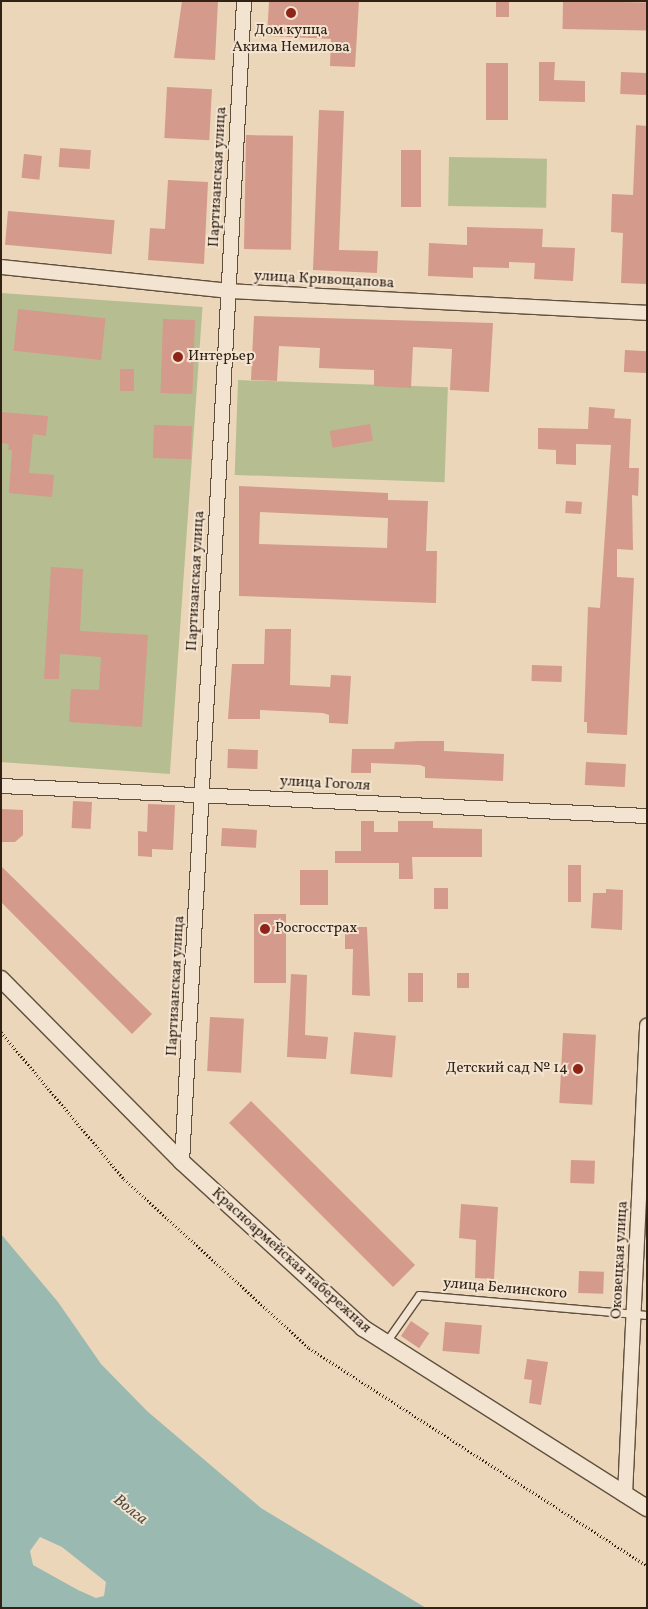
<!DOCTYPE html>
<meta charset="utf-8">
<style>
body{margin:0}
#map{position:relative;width:648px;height:1609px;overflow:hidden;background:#ecd6b9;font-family:Vollkorn,serif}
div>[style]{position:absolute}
.green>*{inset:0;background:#b6be91;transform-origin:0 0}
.water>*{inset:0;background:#99b9b1}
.building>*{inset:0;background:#d49a8b;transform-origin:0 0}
.path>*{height:3px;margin-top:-1.5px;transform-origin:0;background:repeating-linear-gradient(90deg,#312214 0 1px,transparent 0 3.5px)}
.roads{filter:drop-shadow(1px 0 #604f3d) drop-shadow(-1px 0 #604f3d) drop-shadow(0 1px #604f3d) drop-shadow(0 -1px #604f3d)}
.service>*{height:7px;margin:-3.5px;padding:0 3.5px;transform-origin:3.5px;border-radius:3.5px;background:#f3e4d2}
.minor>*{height:14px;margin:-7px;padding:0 7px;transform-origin:7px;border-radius:7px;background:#f3e4d2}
.tertiary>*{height:16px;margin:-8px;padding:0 8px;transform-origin:8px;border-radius:8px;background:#f3e4d2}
.dots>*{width:14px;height:14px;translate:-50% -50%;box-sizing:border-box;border:2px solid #f3e4d2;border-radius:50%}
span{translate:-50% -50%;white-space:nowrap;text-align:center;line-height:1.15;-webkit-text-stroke:4px #f3e4d2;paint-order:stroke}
.poi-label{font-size:15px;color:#312214}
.left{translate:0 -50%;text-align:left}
.right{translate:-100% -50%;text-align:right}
.street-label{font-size:15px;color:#312214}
.water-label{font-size:16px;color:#504f43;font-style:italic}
.frame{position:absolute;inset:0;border:2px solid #312214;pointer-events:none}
</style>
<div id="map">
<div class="green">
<div style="left:449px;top:157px;width:98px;height:49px;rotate:1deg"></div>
<div style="left:1px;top:293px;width:202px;height:468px;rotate:4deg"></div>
<div style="left:238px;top:380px;width:210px;height:95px;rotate:2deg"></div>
</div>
<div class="water">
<div style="clip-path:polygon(evenodd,1px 1234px,58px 1302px,101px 1364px,147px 1411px,261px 1508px,426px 1608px,1px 1608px,1px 1234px,40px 1537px,62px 1547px,106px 1582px,104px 1596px,96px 1598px,78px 1590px,33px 1565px,30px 1551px,40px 1537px)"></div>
</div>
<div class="building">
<div style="clip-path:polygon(182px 1px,218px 1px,215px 60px,174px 58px)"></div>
<div style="clip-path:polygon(269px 1px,359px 1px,355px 67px,330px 66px,331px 39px,267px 36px)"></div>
<div style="left:496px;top:1px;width:13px;height:16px"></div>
<div style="left:563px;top:1px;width:84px;height:28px;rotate:1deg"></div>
<div style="clip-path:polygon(539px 62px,555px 62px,554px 80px,585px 81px,585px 102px,539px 101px)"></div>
<div style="left:486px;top:63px;width:22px;height:57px"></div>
<div style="left:621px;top:72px;width:26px;height:22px;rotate:2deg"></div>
<div style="left:167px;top:87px;width:45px;height:51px;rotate:3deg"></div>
<div style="clip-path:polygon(319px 110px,344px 111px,339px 250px,378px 251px,377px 273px,313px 270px)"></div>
<div style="clip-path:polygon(636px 125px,647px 126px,647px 284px,621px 283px,623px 233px,611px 232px,612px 194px,633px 195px)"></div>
<div style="left:246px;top:135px;width:47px;height:114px;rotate:1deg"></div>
<div style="left:60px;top:148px;width:31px;height:19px;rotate:4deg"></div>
<div style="left:401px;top:150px;width:20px;height:57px"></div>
<div style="left:24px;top:154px;width:18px;height:24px;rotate:6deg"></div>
<div style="clip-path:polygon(168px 180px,208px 182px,204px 264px,148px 260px,150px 228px,165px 229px)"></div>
<div style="left:8px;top:211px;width:107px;height:34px;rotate:5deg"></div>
<div style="clip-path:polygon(467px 227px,543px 229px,542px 247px,575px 248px,573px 281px,534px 279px,535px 263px,509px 262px,509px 268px,473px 267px,473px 278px,428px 276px,429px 243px,467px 245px)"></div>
<div style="left:18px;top:309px;width:88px;height:42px;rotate:6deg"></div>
<div style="clip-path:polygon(254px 316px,493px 323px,489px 392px,450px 390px,452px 349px,413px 347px,411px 388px,374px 386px,374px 370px,319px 368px,320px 348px,279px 346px,277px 381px,251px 380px)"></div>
<div style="left:163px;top:319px;width:32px;height:74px;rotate:2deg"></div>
<div style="left:625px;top:350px;width:22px;height:22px;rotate:3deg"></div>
<div style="left:120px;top:369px;width:14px;height:22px"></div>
<div style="clip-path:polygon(589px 407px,615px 409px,614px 418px,631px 419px,629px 468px,639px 468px,638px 496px,632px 495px,633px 550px,617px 549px,617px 577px,634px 578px,627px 735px,587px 733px,587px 722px,584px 722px,588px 607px,600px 608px,611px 445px,576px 444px,576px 465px,556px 464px,556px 450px,538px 449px,538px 428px,588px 429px)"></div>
<div style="clip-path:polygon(1px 412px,48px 416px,46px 436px,33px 434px,29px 473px,54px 475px,52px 497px,9px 493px,12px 450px,8px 450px,9px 444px,1px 443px)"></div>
<div style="left:370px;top:424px;width:17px;height:41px;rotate:80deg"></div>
<div style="left:154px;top:425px;width:38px;height:33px;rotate:2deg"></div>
<div style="clip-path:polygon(evenodd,239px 486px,388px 493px,388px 500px,428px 501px,426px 551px,437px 551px,436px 603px,239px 596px,239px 486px,260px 512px,388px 518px,387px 548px,259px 544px,260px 512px)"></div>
<div style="left:566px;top:501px;width:16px;height:12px;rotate:4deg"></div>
<div style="clip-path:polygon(51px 567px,83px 569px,80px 631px,148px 635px,142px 727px,69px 722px,71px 689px,99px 690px,101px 657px,60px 654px,59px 679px,44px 679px)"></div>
<div style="clip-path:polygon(265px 629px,291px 629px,290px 685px,330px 687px,331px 675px,351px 676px,348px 724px,329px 723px,329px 715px,323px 713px,260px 710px,260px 719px,228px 719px,232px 664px,264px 664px)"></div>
<div style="left:532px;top:665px;width:30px;height:16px;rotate:2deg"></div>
<div style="clip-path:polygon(420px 741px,444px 741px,444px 751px,504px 754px,503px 781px,425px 778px,425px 767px,420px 765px,371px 763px,371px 773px,351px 773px,352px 749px,394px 749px,395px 742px)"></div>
<div style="left:228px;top:749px;width:30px;height:19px;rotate:2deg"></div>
<div style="left:586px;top:762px;width:40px;height:23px;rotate:3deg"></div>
<div style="left:73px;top:801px;width:19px;height:27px;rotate:3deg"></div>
<div style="clip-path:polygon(148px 804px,175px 805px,173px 850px,152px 849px,152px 857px,138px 856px,138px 831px,147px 832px)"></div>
<div style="clip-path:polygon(1px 809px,23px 810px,23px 835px,15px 842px,1px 842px)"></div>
<div style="clip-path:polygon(361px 821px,374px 821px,374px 832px,398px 832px,398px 821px,433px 821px,433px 828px,482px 829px,482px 857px,412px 857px,413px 879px,399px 879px,399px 863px,335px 863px,335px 851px,361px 851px)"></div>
<div style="left:222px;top:828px;width:35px;height:18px;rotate:3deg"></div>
<div style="left:568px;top:865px;width:13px;height:37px"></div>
<div style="clip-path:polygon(1px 866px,152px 1014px,132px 1034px,1px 902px)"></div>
<div style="left:300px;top:870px;width:28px;height:35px"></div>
<div style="left:434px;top:888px;width:14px;height:21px"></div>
<div style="clip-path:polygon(606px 889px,623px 890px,622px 930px,591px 928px,593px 893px,606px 893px)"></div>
<div style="left:254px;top:914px;width:32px;height:69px"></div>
<div style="clip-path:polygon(345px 927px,367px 927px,370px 996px,352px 995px,353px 949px,345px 949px)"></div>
<div style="left:408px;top:973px;width:15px;height:29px"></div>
<div style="left:457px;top:973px;width:12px;height:15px"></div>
<div style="clip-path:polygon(291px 974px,307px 975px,305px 1035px,328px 1037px,326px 1059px,287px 1057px)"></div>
<div style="left:210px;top:1017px;width:34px;height:54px;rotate:3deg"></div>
<div style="left:354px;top:1032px;width:42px;height:42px;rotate:5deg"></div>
<div style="left:563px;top:1033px;width:33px;height:70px;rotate:3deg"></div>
<div style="left:251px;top:1101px;width:232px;height:31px;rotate:45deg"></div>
<div style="left:571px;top:1160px;width:24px;height:23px;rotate:2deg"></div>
<div style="clip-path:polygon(461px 1204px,498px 1207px,494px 1279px,475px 1278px,476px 1240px,459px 1238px)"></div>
<div style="left:579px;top:1271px;width:25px;height:22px;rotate:2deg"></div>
<div style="left:411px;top:1321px;width:22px;height:18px;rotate:34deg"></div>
<div style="left:445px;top:1322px;width:37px;height:29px;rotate:5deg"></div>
<div style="clip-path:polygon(527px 1359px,548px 1362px,541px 1405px,529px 1403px,532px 1380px,524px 1379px)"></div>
</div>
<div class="path">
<div style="left:1px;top:1032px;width:192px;rotate:50.1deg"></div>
<div style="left:124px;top:1179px;width:251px;rotate:42.4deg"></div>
<div style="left:309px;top:1348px;width:402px;rotate:32.8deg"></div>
</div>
<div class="roads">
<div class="service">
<div style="left:386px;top:1342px;width:57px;rotate:-54.9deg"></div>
<div style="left:419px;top:1295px;width:229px;rotate:5deg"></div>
</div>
<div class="minor">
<div style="left:1px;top:267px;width:228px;rotate:6deg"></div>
<div style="left:228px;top:291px;width:420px;rotate:3deg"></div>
<div style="left:1px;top:786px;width:647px;rotate:2.66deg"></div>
<div style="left:182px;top:1162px;width:1163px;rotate:-86.94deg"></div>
<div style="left:625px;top:1495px;width:470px;rotate:-87.3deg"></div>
</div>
<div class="tertiary">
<div style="left:1px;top:979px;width:257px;rotate:45.3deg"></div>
<div style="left:182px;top:1162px;width:246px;rotate:42.5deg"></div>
<div style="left:363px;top:1328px;width:336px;rotate:32.4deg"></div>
</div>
</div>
<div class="dots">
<div style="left:291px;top:13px;background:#8f2418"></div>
<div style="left:178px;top:357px;background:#8f2418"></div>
<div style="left:265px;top:929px;background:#8f2418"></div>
<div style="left:578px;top:1069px;background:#8f2418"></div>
</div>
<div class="poi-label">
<span style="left:291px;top:39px">Дом купца<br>Акима Немилова</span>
<span class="left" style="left:188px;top:357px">Интерьер</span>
<span class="left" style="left:275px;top:929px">Росгосстрах</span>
<span class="right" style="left:568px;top:1069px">Детский сад № 14</span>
</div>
<div class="street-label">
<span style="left:218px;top:177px;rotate:-87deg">Партизанская улица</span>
<span style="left:324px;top:280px;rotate:3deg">улица Кривощапова</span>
<span style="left:196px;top:581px;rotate:-87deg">Партизанская улица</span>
<span style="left:325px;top:784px;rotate:3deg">улица Гоголя</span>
<span style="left:176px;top:986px;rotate:-87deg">Партизанская улица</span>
<span style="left:620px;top:1260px;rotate:-87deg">Оковецкая улица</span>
<span style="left:291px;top:1261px;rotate:42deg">Красноармейская набережная</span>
<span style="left:505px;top:1289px;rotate:5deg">улица Белинского</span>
</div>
<div class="water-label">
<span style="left:130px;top:1510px;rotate:38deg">Волга</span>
</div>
<div class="frame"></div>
</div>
